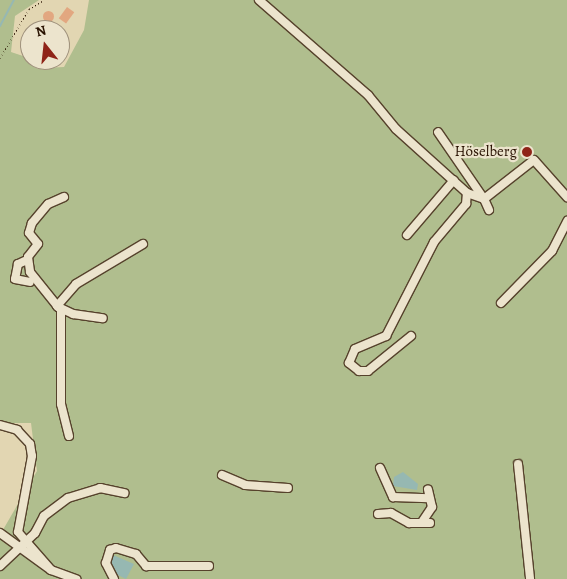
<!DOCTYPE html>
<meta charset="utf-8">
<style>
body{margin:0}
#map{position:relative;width:567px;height:579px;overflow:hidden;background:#e2d6b2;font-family:Alegreya,serif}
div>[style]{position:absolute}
.green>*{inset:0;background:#b0be8e}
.water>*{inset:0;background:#96b8b2}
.stream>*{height:2px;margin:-1px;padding:0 1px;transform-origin:1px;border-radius:1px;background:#96b8b2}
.building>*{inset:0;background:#e2a780;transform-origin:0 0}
.round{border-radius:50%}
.path>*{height:1px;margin-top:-0.5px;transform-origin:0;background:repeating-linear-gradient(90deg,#281100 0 1px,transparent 0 3.5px)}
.roads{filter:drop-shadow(1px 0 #56422c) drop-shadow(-1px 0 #56422c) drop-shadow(0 1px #56422c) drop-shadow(0 -1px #56422c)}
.minor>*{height:8px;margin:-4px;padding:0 4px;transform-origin:4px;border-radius:4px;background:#ece4cd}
.dots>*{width:14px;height:14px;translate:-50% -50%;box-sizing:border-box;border:2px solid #ece4cd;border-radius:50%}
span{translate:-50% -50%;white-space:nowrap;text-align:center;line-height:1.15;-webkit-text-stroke:4.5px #ece4cd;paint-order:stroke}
.poi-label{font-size:15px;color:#281100}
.right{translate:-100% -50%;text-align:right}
.north{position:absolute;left:20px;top:20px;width:50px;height:50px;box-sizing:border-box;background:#ece4cd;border:1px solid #9e907b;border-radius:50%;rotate:344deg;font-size:14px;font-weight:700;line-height:20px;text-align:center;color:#281100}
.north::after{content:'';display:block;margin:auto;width:18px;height:22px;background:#8f2418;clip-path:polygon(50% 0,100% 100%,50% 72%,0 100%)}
</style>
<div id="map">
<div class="green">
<div style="clip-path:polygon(0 0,39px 0,15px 16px,11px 52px,38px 61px,43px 68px,64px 67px,84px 30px,89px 0,567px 0,567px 579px,0 579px,0 535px,37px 471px,31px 423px,0 423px)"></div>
</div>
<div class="water">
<div style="clip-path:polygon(403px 472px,418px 484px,417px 490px,393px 486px,394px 477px)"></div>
<div style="clip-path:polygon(113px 555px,134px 564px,126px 579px,114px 573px,110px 564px)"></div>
</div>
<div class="stream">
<div style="left:0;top:26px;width:30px;rotate:-62deg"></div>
</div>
<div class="building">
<div style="left:67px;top:7px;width:9px;height:14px;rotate:36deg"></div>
<div class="round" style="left:42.5px;top:10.5px;width:11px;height:11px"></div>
</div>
<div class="path">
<div style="left:0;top:58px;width:57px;rotate:-59.4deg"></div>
<div style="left:29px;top:9px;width:17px;rotate:-31deg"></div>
</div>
<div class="roads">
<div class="minor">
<div style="left:259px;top:0;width:145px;rotate:41.1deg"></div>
<div style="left:368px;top:95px;width:44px;rotate:50.5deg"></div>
<div style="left:396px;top:129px;width:96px;rotate:42deg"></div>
<div style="left:467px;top:193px;width:18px;rotate:19deg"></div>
<div style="left:484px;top:199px;width:81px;rotate:-124.5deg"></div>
<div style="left:64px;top:197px;width:17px;rotate:156deg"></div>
<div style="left:48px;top:204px;width:25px;rotate:130deg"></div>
<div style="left:32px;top:223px;width:10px;rotate:107deg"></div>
<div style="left:29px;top:233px;width:14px;rotate:51deg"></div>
<div style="left:38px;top:244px;width:16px;rotate:128deg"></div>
<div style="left:28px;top:257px;width:15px;rotate:82deg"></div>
<div style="left:30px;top:272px;width:45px;rotate:51.3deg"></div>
<div style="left:58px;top:307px;width:17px;rotate:25deg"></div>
<div style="left:73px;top:314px;width:30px;rotate:8deg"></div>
<div style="left:489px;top:210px;width:12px;rotate:-114deg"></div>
<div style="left:484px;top:199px;width:63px;rotate:-38deg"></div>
<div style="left:534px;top:160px;width:50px;rotate:48.3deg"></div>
<div style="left:407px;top:235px;width:72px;rotate:-49.5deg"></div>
<div style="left:27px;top:260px;width:10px;rotate:156deg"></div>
<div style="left:18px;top:264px;width:15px;rotate:101deg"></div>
<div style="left:15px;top:279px;width:15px;rotate:11deg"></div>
<div style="left:501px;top:303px;width:73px;rotate:-45.6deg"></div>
<div style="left:552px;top:251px;width:34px;rotate:-63deg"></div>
<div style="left:57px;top:306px;width:29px;rotate:-49deg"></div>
<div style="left:76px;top:284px;width:78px;rotate:-30.8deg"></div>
<div style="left:61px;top:309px;width:95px;rotate:90deg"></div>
<div style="left:61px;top:404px;width:33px;rotate:76deg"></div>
<div style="left:411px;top:336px;width:55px;rotate:140.9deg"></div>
<div style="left:368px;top:371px;width:9px;rotate:180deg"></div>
<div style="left:359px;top:371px;width:13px;rotate:-141deg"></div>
<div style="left:349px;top:363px;width:15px;rotate:-67deg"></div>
<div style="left:355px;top:349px;width:34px;rotate:-23deg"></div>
<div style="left:386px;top:336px;width:106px;rotate:-62.9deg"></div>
<div style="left:434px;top:242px;width:50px;rotate:-49.9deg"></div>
<div style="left:466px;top:204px;width:11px;rotate:-85deg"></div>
<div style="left:0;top:425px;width:18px;rotate:16deg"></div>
<div style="left:17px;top:430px;width:19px;rotate:47deg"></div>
<div style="left:30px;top:444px;width:12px;rotate:81deg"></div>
<div style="left:32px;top:456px;width:77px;rotate:100.4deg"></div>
<div style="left:18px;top:532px;width:50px;rotate:49deg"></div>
<div style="left:518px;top:464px;width:116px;rotate:84deg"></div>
<div style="left:380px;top:468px;width:32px;rotate:66deg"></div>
<div style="left:393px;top:497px;width:36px;rotate:2deg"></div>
<div style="left:222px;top:475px;width:25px;rotate:23deg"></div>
<div style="left:245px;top:485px;width:43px;rotate:4deg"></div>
<div style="left:378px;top:514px;width:13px;rotate:-4deg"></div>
<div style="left:391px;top:513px;width:21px;rotate:29deg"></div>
<div style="left:409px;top:523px;width:21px"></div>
<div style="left:422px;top:522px;width:18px;rotate:-56deg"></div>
<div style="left:432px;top:507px;width:18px;rotate:-103deg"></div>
<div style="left:0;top:533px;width:63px;rotate:36deg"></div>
<div style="left:51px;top:570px;width:27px;rotate:20deg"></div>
<div style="left:0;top:566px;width:48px;rotate:-43.3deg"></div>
<div style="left:35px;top:533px;width:19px;rotate:-62deg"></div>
<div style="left:44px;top:516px;width:30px;rotate:-37deg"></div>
<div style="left:68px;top:498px;width:34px;rotate:-17deg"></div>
<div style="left:100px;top:488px;width:25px;rotate:12deg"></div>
<div style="left:114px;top:579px;width:18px;rotate:-117deg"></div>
<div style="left:106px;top:563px;width:14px;rotate:-73deg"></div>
<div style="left:110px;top:550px;width:6px;rotate:-18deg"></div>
<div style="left:116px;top:548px;width:21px;rotate:17deg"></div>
<div style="left:136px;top:554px;width:16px;rotate:50deg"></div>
<div style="left:146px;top:566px;width:63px"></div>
</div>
</div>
<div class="dots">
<div style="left:527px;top:152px;background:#8f2418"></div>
</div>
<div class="poi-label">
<span class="right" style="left:517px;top:152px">Höselberg</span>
</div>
<div class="north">N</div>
</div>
